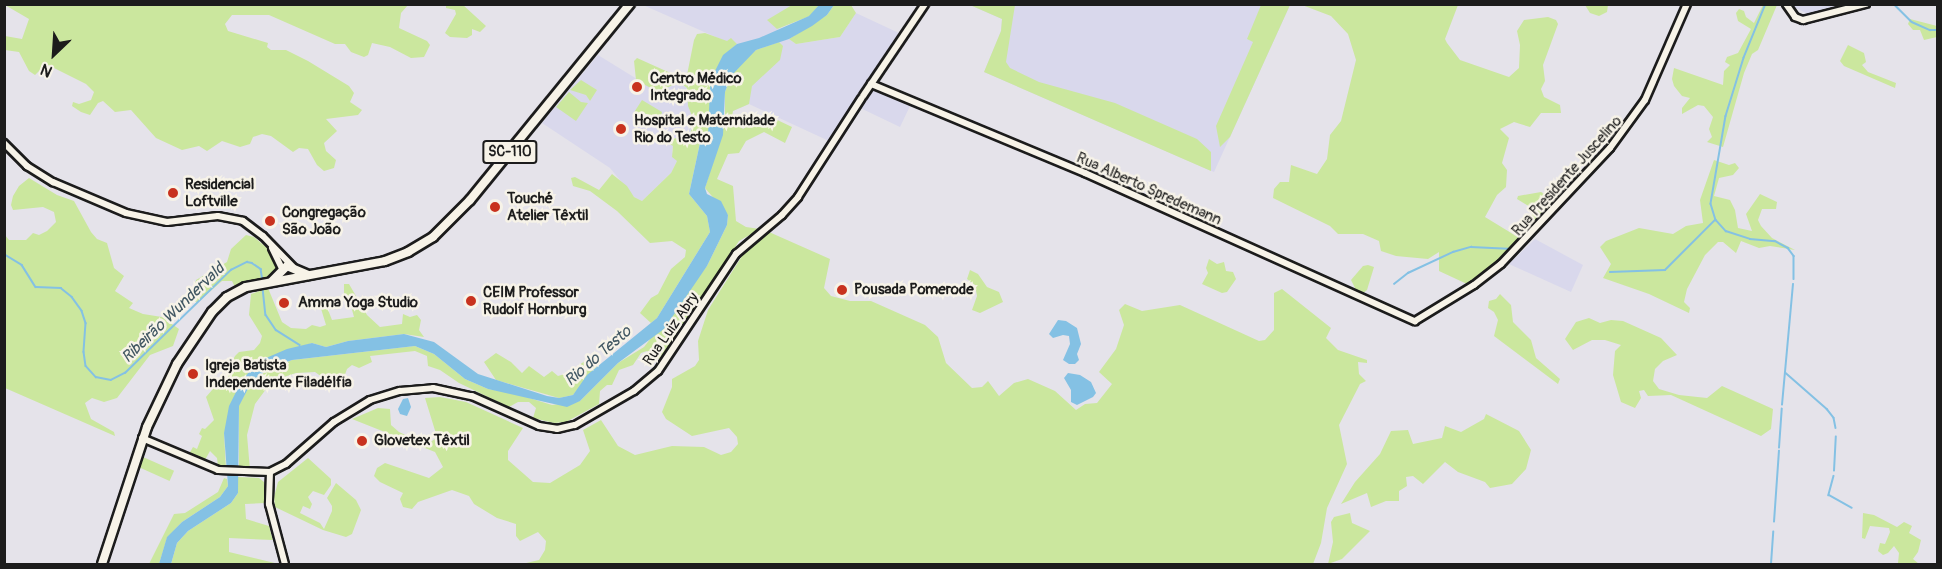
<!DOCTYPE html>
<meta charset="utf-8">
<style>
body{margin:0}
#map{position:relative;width:1942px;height:569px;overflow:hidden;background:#e5e3ea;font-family:Pangolin,sans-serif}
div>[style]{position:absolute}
.built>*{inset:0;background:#d9d8ec}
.green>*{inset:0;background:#cbe79e;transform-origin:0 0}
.water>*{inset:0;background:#84c1e4}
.stream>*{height:1.5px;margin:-0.75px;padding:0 0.75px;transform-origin:0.75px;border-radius:0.75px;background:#84c1e4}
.roads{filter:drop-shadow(2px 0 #1c1c1c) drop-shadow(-2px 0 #1c1c1c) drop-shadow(0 2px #1c1c1c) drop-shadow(0 -2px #1c1c1c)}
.minor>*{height:6px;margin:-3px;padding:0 3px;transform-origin:3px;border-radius:3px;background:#f7f3e8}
.major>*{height:8px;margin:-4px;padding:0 4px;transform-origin:4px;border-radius:4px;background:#f7f3e8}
.dots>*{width:16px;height:16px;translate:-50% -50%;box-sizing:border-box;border:3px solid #f7f3e8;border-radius:50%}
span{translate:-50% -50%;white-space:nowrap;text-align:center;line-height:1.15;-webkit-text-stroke:5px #f7f3e8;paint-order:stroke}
.shield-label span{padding:2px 4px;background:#f7f3e8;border:2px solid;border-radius:4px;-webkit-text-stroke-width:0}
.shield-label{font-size:14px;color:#1c1c1c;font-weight:700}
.poi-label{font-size:15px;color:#1c1c1c;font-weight:700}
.left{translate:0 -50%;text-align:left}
.street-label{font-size:15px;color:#1c1c1c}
.water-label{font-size:16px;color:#405662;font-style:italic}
.frame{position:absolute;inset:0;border:6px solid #1c1c1c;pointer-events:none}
.north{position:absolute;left:24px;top:24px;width:60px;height:60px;-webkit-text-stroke:4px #f7f3e8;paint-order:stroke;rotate:205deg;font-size:16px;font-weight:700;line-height:24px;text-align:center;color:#1c1c1c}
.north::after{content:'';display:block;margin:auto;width:21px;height:27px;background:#1c1c1c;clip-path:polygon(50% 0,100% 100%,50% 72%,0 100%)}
</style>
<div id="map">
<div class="built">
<div style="clip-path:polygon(643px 5px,819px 5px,777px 30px,796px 44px,840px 37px,856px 13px,901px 34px,866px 87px,910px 106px,900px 127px,854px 105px,829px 141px,749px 104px,733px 111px,727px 42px)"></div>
<div style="clip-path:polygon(970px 5px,1290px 5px,1214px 172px,984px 72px,1001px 31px,1002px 19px)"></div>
<div style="clip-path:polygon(1790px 5px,1848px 5px,1808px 14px)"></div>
<div style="clip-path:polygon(598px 55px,658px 92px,679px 82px,687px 88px,688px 106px,694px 121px,689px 137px,681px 143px,669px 143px,673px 146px,672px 152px,677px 161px,671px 173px,642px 201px,634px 197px,610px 168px,542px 123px)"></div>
<div style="clip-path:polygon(1535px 239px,1583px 265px,1571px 292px,1509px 264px)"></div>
</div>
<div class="green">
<div style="clip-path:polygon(5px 5px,408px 5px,401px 13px,399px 28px,427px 41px,430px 45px,424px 57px,411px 58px,390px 47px,372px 43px,368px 55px,364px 57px,351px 52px,345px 44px,335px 44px,269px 15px,232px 15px,225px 24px,228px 31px,268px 43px,267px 47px,271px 50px,286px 50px,308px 61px,349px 86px,354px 93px,350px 102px,362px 110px,358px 115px,326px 119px,337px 131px,324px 143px,326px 151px,336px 160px,334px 168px,324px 171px,317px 165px,308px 149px,299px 148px,293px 152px,271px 136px,262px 134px,253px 137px,250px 144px,240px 147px,222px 141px,207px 151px,199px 146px,182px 150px,156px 138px,131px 110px,115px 112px,103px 101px,98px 103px,90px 115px,81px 112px,72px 106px,73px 102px,79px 104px,91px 100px,94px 92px,86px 84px,46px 64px,35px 75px,29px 71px,19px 52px,5px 50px,5px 36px,22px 39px,29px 19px)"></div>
<div style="clip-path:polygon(446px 5px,463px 5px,486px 26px,480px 32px,472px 29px,472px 35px,467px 38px,450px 37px,445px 33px,456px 14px,455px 10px,446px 8px)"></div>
<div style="clip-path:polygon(792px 5px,819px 5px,810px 16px,777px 29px,767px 20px)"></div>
<div style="clip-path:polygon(834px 5px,851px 5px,856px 13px,840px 37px,796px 44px,789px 39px,827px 15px)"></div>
<div style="clip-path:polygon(970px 5px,1015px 5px,1006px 62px,1010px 68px,1039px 82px,1115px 103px,1197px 139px,1211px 152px,1211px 171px,984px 72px,1001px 31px,1002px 19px)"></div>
<div style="clip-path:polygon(1261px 5px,1290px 5px,1230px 137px,1220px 147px,1216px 126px,1253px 42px,1247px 39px)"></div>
<div style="clip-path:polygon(1302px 5px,1458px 5px,1445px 39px,1447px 43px,1460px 60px,1509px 77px,1519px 68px,1520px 45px,1517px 31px,1524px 20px,1548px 17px,1556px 20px,1558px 24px,1543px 65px,1545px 81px,1541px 89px,1544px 97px,1560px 105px,1561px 113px,1541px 113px,1530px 127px,1514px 122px,1500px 129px,1509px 138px,1502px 163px,1507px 170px,1506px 187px,1497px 195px,1485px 217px,1521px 239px,1498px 261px,1467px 284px,1439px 271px,1439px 252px,1428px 259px,1396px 256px,1381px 251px,1379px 241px,1363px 234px,1338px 234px,1330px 226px,1273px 198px,1274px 189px,1280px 182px,1289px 182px,1291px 165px,1317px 174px,1327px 159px,1330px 135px,1341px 121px,1356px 60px,1348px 34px,1331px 16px)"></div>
<div style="clip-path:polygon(1585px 5px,1608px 5px,1607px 12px,1599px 16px,1590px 13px)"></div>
<div style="clip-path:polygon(1763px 5px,1777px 5px,1758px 50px,1752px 54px,1744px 73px,1723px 147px,1707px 142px,1712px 137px,1709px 129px,1713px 117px,1704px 106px,1698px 105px,1682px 114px,1682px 108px,1690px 98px,1682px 96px,1674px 86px,1672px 79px,1674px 68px,1723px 85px,1724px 71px,1730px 65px,1725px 62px,1727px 57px,1738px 53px,1751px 29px,1738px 21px,1736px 13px,1739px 9px,1744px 11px,1746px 17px,1754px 23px)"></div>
<div style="clip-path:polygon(1910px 19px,1937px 26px,1937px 37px,1924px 40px,1920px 30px,1913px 30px,1908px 24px)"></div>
<div style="clip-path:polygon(705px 33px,727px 41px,731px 38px,737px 44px,723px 56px,708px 135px,700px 143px,689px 194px,707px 216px,710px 232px,657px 318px,651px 323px,640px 313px,651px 298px,658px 294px,671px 269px,685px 257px,686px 250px,672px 241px,650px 243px,617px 211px,590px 191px,573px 186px,571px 178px,575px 177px,599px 190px,612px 174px,627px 186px,634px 197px,642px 201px,671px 173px,677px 161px,672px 157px,673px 146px,668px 143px,675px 138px,684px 142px,689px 137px,694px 121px,688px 106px,687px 88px,679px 82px,658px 92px,636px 80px,634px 61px,637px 58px,686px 80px,694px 40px,697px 34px)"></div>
<div style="clip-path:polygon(779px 42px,783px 46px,780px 60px,752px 86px,749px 104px,733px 111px,732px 117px,743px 129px,750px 124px,756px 127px,767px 124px,771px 117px,792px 127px,785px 143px,764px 132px,746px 141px,739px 153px,728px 154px,717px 179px,733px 186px,736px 221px,746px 227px,760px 229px,739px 241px,689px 320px,659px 359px,647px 351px,641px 353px,633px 365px,619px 370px,612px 385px,607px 385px,600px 391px,599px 404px,566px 422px,554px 423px,533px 418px,536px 408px,529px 402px,518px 402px,509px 407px,459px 383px,440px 370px,428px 366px,427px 356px,415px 351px,370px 356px,372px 362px,359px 368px,352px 365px,347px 369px,344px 377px,329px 382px,315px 372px,296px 373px,272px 381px,255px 404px,247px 435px,250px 470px,239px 470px,239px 405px,250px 385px,266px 371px,292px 360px,415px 346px,434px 354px,465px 379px,488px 389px,513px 393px,552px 405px,580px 401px,618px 363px,644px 347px,707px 266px,727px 225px,728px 215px,705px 188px,725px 123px,725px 92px,731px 76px,743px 61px,756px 50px)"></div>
<div style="clip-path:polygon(1848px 45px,1864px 53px,1866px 62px,1862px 65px,1868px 72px,1896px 83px,1895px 88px,1844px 66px,1840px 61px)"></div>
<div style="clip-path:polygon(581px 80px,597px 90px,590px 101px,586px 95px,570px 90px)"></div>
<div style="clip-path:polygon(569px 92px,581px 102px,588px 103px,576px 121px,556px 107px)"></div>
<div style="clip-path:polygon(642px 100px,662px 112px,659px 123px,643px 112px,639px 117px,633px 114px)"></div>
<div style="clip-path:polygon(1714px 160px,1729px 165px,1735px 163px,1739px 168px,1733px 175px,1719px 178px,1714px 196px,1730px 200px,1735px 210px,1738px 228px,1752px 231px,1746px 214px,1760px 194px,1777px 202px,1776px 209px,1762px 209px,1758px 220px,1761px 226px,1772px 238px,1795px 250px,1770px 246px,1759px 248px,1741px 241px,1736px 253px,1723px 242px,1718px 242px,1705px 255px,1687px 289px,1684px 302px,1690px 308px,1689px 313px,1649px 294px,1603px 278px,1611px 264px,1600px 247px,1606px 241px,1639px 228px,1673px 234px,1686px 226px,1703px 223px,1700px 200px)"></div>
<div style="clip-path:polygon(29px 178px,57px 195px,74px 201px,91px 232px,97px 239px,107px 243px,114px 268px,124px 276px,115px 291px,133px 303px,129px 308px,143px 314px,162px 317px,179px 329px,173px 346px,150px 355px,117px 398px,104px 402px,92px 398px,85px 403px,91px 419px,114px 432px,115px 436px,5px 388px,5px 235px,9px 240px,26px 240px,33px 233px,39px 235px,47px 231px,56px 222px,54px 212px,43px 207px,13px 210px,11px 205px,13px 196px,19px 186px)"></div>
<div style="clip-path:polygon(1541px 192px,1555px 200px,1528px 232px,1517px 233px,1512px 229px,1512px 224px,1523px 228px,1535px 210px,1517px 199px,1518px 196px)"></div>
<div style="clip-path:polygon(769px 232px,830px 259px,824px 288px,831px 296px,850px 301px,871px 301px,925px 325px,938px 337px,946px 363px,972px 388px,982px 387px,988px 381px,999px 396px,1014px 383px,1028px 379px,1055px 391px,1076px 410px,1085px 404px,1097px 403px,1112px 384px,1099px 372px,1116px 349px,1124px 325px,1119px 310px,1125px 304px,1142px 311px,1180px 305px,1259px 341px,1265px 340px,1274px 330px,1274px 293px,1282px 289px,1331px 328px,1326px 338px,1338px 350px,1367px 360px,1367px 363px,1358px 362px,1359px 374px,1366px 381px,1360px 384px,1339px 425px,1347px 464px,1327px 508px,1321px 543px,1313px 564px,522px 564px,539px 560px,545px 550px,546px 541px,538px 532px,520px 541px,516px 536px,516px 524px,497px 518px,474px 504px,469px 496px,452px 490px,418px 502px,412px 509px,403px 507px,400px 499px,403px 493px,380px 482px,374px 476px,377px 468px,385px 463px,429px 478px,443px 467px,435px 452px,352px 419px,378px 408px,390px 409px,391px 425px,399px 432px,427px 445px,437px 437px,425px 398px,440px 397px,466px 402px,523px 428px,508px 451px,508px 460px,533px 482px,550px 483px,580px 465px,590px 451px,583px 430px,601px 420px,618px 446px,635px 455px,672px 446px,704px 447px,721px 455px,731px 452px,738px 444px,737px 437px,729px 428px,692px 436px,666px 419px,662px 412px,672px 387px,672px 379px,695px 366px,699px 360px,698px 341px,708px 310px,742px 256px)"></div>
<div style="clip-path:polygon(246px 235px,254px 237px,267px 248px,276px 262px,278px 271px,269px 276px,235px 287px,232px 281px,222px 281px,198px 302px,191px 301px,196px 280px,227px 262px,231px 249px)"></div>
<div style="clip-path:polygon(1209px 259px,1217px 264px,1224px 262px,1226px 271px,1233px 272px,1236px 279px,1227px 292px,1222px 293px,1202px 284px,1208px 273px,1206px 268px)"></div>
<div style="clip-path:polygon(1368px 265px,1374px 267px,1367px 290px,1362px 294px,1356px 290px,1351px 280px,1363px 266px)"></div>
<div style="clip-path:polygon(970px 270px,978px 274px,987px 287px,999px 292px,1003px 302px,980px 313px,972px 310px,977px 296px,975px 285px,967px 279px)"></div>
<div style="clip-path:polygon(344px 284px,349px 284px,367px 315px,380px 327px,402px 324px,403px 314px,410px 317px,417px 315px,421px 320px,419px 330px,424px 337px,404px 334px,348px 341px,326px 347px,312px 343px,259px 361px,224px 433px,226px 470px,218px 466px,217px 458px,210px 451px,205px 460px,189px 454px,193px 447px,197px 449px,202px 436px,199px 434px,202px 428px,205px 429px,214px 420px,206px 397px,225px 375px,235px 356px,239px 352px,254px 350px,260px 343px,262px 336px,249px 315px,251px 294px,268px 288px,282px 322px,291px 328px,306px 329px,312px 325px,320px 327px,326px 325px,319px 302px,325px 302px,332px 320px,354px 317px,349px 299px,344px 297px)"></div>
<div style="clip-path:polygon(1500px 294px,1511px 305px,1513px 322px,1531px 340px,1536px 358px,1560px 379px,1558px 384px,1494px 336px,1498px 320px,1494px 312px,1488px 308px,1489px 301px,1496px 299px)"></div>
<div style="clip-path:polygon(1589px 318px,1600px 323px,1611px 320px,1623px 321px,1661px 338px,1677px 355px,1663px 361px,1655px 369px,1653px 381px,1659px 389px,1679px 395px,1707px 398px,1722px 386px,1773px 409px,1771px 429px,1761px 436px,1671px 395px,1648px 396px,1644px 390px,1639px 391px,1641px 398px,1635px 408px,1621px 402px,1613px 375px,1615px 351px,1621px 345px,1605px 340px,1592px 340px,1573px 350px,1565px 339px,1576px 322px)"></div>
<div style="clip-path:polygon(496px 353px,511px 362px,522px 373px,529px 366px,544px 377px,552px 371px,558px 376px,568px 373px,589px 358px,597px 366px,573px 395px,559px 398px,496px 380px,484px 362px)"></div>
<div style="clip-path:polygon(1486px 414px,1519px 431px,1531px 450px,1526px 469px,1512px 484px,1490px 488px,1485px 482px,1458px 472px,1445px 462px,1423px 484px,1413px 476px,1406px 477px,1407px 486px,1399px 491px,1399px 501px,1386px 501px,1371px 507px,1367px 493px,1341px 504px,1355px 482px,1380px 454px,1391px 431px,1408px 430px,1413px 444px,1442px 438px,1445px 426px,1461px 432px,1484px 419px)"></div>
<div style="left:143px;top:457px;width:34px;height:11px;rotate:24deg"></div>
<div style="clip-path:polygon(308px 458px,331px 479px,331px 485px,324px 495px,313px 491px,308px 497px,312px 504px,310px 509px,303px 506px,300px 513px,320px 523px,324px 529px,332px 511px,332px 506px,327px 498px,336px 483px,356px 500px,361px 510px,352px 534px,346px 537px,323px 530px,275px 507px,274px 497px,278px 482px)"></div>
<div style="clip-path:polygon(238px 477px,259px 478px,264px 482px,265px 503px,245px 504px,246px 519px,269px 526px,273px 540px,229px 538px,229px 552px,279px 564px,171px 564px,177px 543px,188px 531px,231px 503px,238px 493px)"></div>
<div style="clip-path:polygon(224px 478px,227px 479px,228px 486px,220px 497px,182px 522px,167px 538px,159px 564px,149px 564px,174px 514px,185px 513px,218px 492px)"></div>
<div style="clip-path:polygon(1350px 513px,1352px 523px,1370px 531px,1342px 559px,1328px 564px,1333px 542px,1331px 522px,1334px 517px)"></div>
<div style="clip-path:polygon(1863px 513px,1874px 515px,1897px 527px,1904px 522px,1912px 526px,1909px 533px,1921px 540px,1918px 552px,1913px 559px,1919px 564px,1898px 563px,1899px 553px,1894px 546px,1888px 553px,1883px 555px,1878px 551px,1880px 543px,1885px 544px,1890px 532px,1889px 528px,1870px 526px,1865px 539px,1862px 538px)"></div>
</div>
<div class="water">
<div style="clip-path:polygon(819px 5px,834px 5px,827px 15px,812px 26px,789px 39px,756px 50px,731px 76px,725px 92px,723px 135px,705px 188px,707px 194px,721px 201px,728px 215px,727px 225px,707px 266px,664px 329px,618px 363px,580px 401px,567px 407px,488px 389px,465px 379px,434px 354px,415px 346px,292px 360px,266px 370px,250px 385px,239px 406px,238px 493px,231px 503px,188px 531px,177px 543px,171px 564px,159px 564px,167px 537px,182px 522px,220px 497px,228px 486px,224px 433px,229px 406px,242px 380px,259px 361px,287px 349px,312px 343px,326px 347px,348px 341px,404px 334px,434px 342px,478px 374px,547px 396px,559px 398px,573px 395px,587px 375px,657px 318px,710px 232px,707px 216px,689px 194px,700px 143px,708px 135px,710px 88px,714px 73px,723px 55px,737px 44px,759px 38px,809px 16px)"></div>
<div style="clip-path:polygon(1058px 320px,1066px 321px,1077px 328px,1081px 344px,1077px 354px,1079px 360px,1075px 364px,1069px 364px,1063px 360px,1070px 344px,1069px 336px,1063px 335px,1053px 338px,1049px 334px)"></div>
<div style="clip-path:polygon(1068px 373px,1080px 375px,1091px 382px,1096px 393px,1093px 397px,1077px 405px,1071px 402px,1071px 390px,1064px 378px)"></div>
<div style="clip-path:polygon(408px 398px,411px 407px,407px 416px,400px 414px,398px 409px,403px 399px)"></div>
</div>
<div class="stream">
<div style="left:1766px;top:4px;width:58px;rotate:112.2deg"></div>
<div style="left:1744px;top:58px;width:61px;rotate:107.2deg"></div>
<div style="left:1726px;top:116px;width:89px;rotate:99.7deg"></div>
<div style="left:1711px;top:204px;width:17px;rotate:73deg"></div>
<div style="left:1716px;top:220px;width:15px;rotate:48deg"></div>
<div style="left:1726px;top:231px;width:25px;rotate:18deg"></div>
<div style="left:1750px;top:239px;width:25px;rotate:5deg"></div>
<div style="left:1775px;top:241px;width:15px;rotate:28deg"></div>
<div style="left:1788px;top:248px;width:10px;rotate:53deg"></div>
<div style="left:1794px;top:256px;width:23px;rotate:90deg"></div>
<div style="left:1894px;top:4px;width:25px;rotate:45deg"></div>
<div style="left:1912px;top:22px;width:20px;rotate:24deg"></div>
<div style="left:1930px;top:30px;width:8px"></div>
<div style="left:4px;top:254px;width:21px;rotate:31deg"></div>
<div style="left:22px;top:265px;width:26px;rotate:58deg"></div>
<div style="left:36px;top:287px;width:25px;rotate:2deg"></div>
<div style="left:61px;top:288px;width:14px;rotate:39deg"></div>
<div style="left:72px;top:297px;width:17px;rotate:54deg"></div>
<div style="left:82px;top:311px;width:13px;rotate:72deg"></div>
<div style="left:86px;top:323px;width:29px;rotate:94deg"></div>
<div style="left:84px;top:352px;width:14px;rotate:82deg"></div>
<div style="left:86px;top:366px;width:15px;rotate:48deg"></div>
<div style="left:96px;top:377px;width:15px;rotate:11deg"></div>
<div style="left:111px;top:380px;width:16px;rotate:-27deg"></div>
<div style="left:125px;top:373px;width:148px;rotate:-44.2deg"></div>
<div style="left:231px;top:270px;width:18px;rotate:-27deg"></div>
<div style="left:247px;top:262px;width:5px;rotate:11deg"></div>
<div style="left:252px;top:263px;width:11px;rotate:34deg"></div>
<div style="left:261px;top:269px;width:12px;rotate:81deg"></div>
<div style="left:1610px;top:272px;width:55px;rotate:-2.1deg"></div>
<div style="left:1665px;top:270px;width:71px;rotate:-45deg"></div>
<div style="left:1394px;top:284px;width:18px;rotate:-38deg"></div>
<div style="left:1408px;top:273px;width:50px;rotate:-25deg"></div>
<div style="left:1453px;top:252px;width:19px;rotate:-16deg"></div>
<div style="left:1471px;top:247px;width:42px;rotate:2.7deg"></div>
<div style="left:263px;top:288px;width:27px;rotate:84deg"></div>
<div style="left:266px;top:315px;width:18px;rotate:56deg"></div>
<div style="left:276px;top:330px;width:28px;rotate:32deg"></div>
<div style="left:1786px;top:373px;width:55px;rotate:41.3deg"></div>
<div style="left:1827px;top:409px;width:11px;rotate:52deg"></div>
<div style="left:1834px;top:418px;width:10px;rotate:79deg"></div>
<div style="left:1782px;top:405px;width:121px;rotate:-84.8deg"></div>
<div style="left:1779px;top:448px;width:39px;rotate:-86deg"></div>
<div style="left:1834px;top:471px;width:34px;rotate:-87deg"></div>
<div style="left:1834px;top:476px;width:20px;rotate:105deg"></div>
<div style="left:1829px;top:495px;width:26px;rotate:29deg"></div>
<div style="left:1774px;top:522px;width:71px;rotate:-86deg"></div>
<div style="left:1771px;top:564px;width:32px;rotate:-86deg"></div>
</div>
<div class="roads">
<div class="minor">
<div style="left:1786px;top:4px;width:16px;rotate:55deg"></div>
<div style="left:1795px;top:17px;width:9px;rotate:21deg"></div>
<div style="left:1803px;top:20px;width:65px;rotate:-14.3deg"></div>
<div style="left:871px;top:84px;width:232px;rotate:22.6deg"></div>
<div style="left:1085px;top:173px;width:362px;rotate:24.2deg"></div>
<div style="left:1415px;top:321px;width:69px;rotate:-31.4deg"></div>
<div style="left:1474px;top:285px;width:34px;rotate:-38deg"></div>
<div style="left:1501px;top:264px;width:159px;rotate:-46.8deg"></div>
<div style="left:1610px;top:148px;width:59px;rotate:-53.9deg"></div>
<div style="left:1645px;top:100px;width:105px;rotate:-66.4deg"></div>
<div style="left:863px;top:96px;width:111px;rotate:-56deg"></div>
<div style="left:4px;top:143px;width:33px;rotate:45deg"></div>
<div style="left:27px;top:166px;width:31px;rotate:32deg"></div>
<div style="left:53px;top:182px;width:79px;rotate:23deg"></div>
<div style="left:126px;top:213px;width:42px;rotate:12.4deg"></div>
<div style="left:167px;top:222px;width:51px;rotate:-6.7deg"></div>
<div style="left:218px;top:216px;width:25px;rotate:11deg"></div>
<div style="left:243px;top:221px;width:25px;rotate:37deg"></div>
<div style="left:263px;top:236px;width:43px;rotate:45.9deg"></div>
<div style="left:272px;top:248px;width:25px;rotate:64deg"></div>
<div style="left:142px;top:438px;width:82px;rotate:22.8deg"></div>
<div style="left:218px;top:470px;width:52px;rotate:2.2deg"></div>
<div style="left:270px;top:472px;width:18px;rotate:-27deg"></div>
<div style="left:286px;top:464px;width:64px;rotate:-41.2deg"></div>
<div style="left:334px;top:422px;width:42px;rotate:-31.4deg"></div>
<div style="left:370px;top:400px;width:31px;rotate:-17deg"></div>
<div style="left:400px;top:391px;width:33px;rotate:-5deg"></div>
<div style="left:433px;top:388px;width:40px;rotate:12deg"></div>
<div style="left:472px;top:396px;width:73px;rotate:24.1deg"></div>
<div style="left:539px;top:426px;width:18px;rotate:9deg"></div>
<div style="left:557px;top:429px;width:18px;rotate:-13deg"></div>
<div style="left:575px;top:425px;width:68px;rotate:-30deg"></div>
<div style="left:634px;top:391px;width:31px;rotate:-40deg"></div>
<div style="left:658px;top:371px;width:141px;rotate:-56.3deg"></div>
<div style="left:736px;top:254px;width:60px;rotate:-40.3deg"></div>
<div style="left:782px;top:215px;width:24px;rotate:-48deg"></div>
<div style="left:798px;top:197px;width:117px;rotate:-57.3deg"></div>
<div style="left:270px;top:472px;width:32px;rotate:92deg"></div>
<div style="left:269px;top:504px;width:62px;rotate:75.1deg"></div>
</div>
<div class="major">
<div style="left:272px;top:281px;width:21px;rotate:-45deg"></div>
<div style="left:287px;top:266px;width:23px;rotate:23deg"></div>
<div style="left:102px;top:564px;width:144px;rotate:-71.8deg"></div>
<div style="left:147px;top:427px;width:70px;rotate:-64.5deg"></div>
<div style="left:177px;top:364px;width:63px;rotate:-56.1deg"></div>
<div style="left:212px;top:312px;width:21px;rotate:-45deg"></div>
<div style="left:227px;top:297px;width:21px;rotate:-28deg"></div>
<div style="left:246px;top:287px;width:141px;rotate:-10.6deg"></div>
<div style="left:385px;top:261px;width:25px;rotate:-21deg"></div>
<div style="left:408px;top:252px;width:29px;rotate:-31deg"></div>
<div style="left:433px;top:237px;width:52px;rotate:-45deg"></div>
<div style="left:470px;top:200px;width:253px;rotate:-50.8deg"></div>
</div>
</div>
<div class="dots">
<div style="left:637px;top:87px;background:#c8321e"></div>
<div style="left:621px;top:129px;background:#c8321e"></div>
<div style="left:173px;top:193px;background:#c8321e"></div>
<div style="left:495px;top:207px;background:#c8321e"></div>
<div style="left:270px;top:221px;background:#c8321e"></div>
<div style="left:842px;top:290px;background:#c8321e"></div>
<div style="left:471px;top:301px;background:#c8321e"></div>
<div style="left:284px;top:303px;background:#c8321e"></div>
<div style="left:193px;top:374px;background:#c8321e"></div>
<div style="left:362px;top:441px;background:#c8321e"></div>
</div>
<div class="shield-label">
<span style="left:510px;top:152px">SC-110</span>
</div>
<div class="poi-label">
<span class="left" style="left:650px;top:87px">Centro Médico<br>Integrado</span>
<span class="left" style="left:634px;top:129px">Hospital e Maternidade<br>Rio do Testo</span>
<span class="left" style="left:185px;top:193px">Residencial<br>Loftville</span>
<span class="left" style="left:507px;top:207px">Touché<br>Atelier Têxtil</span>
<span class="left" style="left:282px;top:221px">Congregação<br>São João</span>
<span class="left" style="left:854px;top:290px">Pousada Pomerode</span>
<span class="left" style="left:483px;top:301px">CEIM Professor<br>Rudolf Hornburg</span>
<span class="left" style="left:298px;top:303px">Amma Yoga Studio</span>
<span class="left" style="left:205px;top:374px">Igreja Batista<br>Independente Filadélfia</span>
<span class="left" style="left:374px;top:441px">Glovetex Têxtil</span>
</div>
<div class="street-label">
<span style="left:1567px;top:176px;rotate:-48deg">Rua Presidente Juscelino</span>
<span style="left:1149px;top:189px;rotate:24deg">Rua Alberto Spredemann</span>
<span style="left:671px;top:329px;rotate:-55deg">Rua Luiz Abry</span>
</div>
<div class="water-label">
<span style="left:173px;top:313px;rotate:-44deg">Ribeirão Wundervald</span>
<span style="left:598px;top:356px;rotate:-41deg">Rio do Testo</span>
</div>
<div class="frame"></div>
<div class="north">N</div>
</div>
